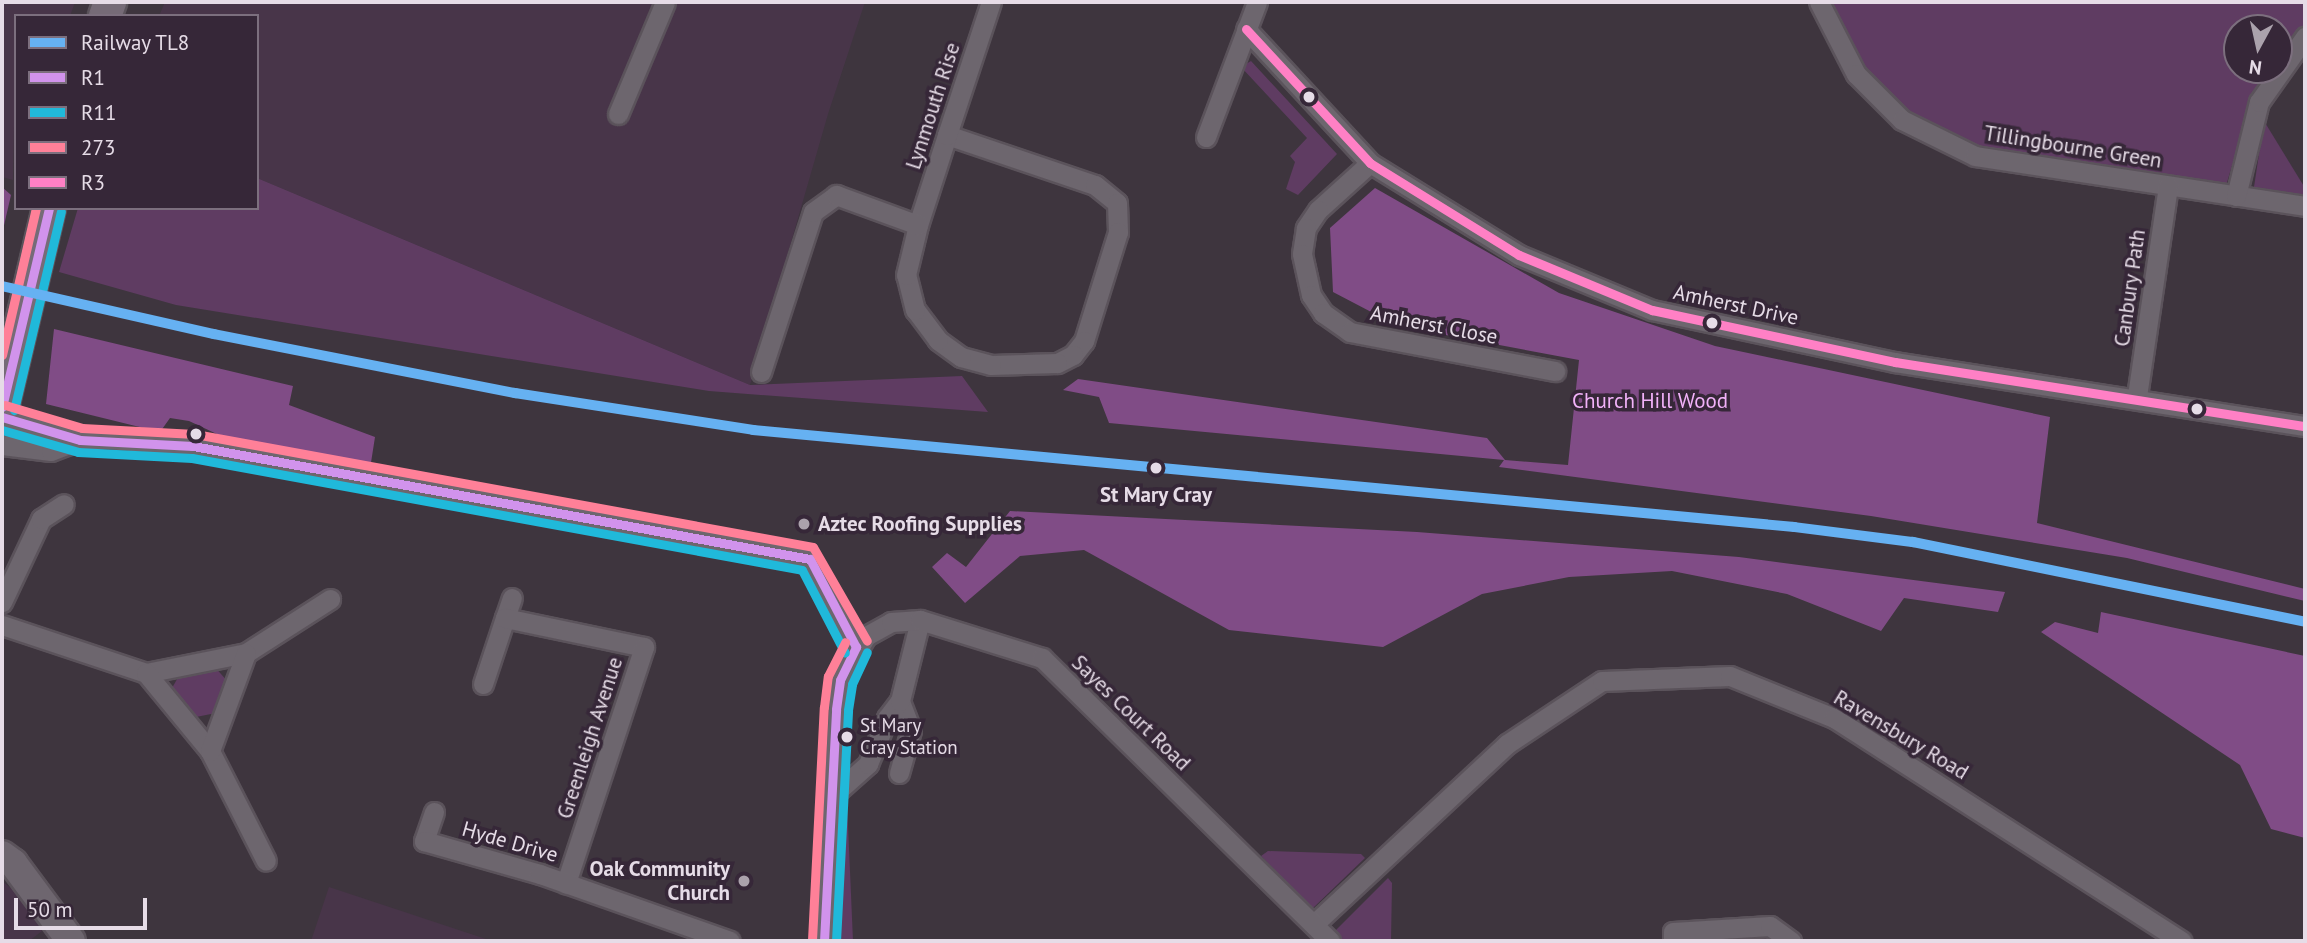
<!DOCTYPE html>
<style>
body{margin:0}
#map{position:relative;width:2307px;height:943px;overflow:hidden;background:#3e353e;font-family:"PT Sans",sans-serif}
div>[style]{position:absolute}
.built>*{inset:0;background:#483549}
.green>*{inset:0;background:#5f3c62}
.forest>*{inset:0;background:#804c86}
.roads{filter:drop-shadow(2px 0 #5b535b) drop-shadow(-2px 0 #5b535b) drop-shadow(0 2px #5b535b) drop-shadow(0 -2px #5b535b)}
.street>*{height:19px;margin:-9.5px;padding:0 9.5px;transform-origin:9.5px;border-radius:9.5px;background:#6d666e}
.secondary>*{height:28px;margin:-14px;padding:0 14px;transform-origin:14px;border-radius:14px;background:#6e666f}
.primary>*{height:32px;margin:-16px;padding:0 16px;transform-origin:16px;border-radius:16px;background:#766b77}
.bus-1>*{height:9px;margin:-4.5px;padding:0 4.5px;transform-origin:4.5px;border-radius:4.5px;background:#d193ec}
.bus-2>*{height:9px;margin:-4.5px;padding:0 4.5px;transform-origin:4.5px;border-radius:4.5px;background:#20b9da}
.bus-3>*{height:9px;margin:-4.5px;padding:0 4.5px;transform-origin:4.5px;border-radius:4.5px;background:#ff8098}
.bus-4>*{height:9px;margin:-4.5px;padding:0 4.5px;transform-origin:4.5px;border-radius:4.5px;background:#ff80c5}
.rail-1>*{height:10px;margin:-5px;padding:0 5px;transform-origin:5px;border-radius:5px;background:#66b1f2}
.dots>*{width:19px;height:19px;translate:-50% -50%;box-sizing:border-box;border:4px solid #362738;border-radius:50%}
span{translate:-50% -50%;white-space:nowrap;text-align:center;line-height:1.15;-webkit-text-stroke:7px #362738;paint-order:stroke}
.bus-label{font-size:19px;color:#e6dce7}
.left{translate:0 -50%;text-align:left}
.street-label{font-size:21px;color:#e6dce7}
.park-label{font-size:21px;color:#f2b2f9}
.stop-label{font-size:21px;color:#e6dce7;font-weight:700}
.poi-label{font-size:21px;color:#e6dce7;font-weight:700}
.right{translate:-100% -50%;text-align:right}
.frame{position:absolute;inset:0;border:4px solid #e6dce7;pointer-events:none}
.legend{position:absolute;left:14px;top:14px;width:245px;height:196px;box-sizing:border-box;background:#362738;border:2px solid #7c6f7e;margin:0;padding:9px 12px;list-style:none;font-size:21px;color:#e6dce7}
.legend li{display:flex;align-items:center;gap:14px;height:35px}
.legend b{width:35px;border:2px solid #7c6f7e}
.north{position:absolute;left:2223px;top:14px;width:70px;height:70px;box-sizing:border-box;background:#362738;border:2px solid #7c6f7e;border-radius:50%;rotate:188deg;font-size:19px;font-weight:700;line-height:28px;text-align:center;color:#e6dce7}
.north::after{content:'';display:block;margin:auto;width:24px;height:32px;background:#aba2ac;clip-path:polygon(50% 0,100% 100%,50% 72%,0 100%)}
.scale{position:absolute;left:14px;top:898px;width:133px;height:32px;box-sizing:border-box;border:4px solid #e6dce7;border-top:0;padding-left:9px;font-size:21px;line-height:24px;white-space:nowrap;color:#e6dce7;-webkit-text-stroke:5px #362738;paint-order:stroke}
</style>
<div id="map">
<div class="built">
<div style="clip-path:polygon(2px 2px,75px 2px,70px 16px,16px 16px,13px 180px,2px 177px)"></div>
<div style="clip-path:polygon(165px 2px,865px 2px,828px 114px,750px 385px,257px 178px,257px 16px,159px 16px)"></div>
<div style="clip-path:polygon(2px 881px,23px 898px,42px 931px,29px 941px,2px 941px)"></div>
<div style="clip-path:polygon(329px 887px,492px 941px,311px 941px)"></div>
</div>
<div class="green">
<div style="clip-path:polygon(1827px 2px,2305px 2px,2305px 29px,2279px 63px,2279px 28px,2237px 28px,2237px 70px,2274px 70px,2252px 99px,2225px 189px,1979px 150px,1894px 103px,1858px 65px)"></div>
<div style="clip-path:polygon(1251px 61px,1337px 154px,1298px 195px,1286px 189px,1295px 162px,1290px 156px,1307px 138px,1241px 67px)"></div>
<div style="clip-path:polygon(2264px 121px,2305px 188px,2305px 195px,2254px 187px)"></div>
<div style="clip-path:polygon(257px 178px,750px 385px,962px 376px,988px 412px,709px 391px,176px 305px,59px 272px,78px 208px,257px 208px)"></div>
<div style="clip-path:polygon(214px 666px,228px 682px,216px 713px,196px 717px,172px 688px,180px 674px)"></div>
<div style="clip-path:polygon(845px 802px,847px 802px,853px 941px,837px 941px)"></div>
<div style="clip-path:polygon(1268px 851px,1361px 854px,1365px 858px,1312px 909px,1261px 856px)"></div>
<div style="clip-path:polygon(1388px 878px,1392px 883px,1391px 941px,1344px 941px,1334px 932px)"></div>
</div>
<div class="forest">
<div style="clip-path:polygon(2px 187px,11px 195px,2px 234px)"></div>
<div style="clip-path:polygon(1375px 188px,1559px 293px,1715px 346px,2050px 417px,2037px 523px,2305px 589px,2305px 601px,2127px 558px,1871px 516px,1499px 467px,1504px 460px,1109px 423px,1099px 397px,1063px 390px,1078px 379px,1487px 438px,1505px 460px,1568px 465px,1579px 360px,1398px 326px,1333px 292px,1330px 228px)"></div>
<div style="clip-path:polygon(54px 329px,293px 386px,289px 405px,375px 437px,370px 469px,219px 435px,189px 421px,170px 418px,160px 432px,46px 404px)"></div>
<div style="clip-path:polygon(1010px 511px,1417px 532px,1739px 557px,2005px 592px,1998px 612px,1904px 598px,1881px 631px,1787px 594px,1672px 571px,1569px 577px,1482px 594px,1383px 647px,1229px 630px,1084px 550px,1020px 556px,965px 603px,932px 567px,947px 553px,966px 567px)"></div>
<div style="clip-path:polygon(2101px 612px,2305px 656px,2305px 838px,2271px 829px,2240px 765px,2041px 632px,2055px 622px,2098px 633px)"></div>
</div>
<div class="roads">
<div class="street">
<div style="left:1819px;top:2px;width:81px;rotate:62.8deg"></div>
<div style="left:1856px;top:74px;width:65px;rotate:45deg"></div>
<div style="left:1902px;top:120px;width:81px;rotate:26.3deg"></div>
<div style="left:1975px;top:156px;width:334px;rotate:8.6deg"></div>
<div style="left:1246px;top:29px;width:183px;rotate:47.2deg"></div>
<div style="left:1370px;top:163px;width:175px;rotate:31.7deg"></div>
<div style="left:1519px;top:255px;width:144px;rotate:22.5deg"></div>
<div style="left:1652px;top:310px;width:249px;rotate:12.1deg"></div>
<div style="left:1895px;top:362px;width:415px;rotate:8.9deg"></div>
<div style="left:618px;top:114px;width:121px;rotate:-67.2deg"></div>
<div style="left:947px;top:135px;width:156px;rotate:18.7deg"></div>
<div style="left:1095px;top:185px;width:28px;rotate:39deg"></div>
<div style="left:1117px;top:203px;width:29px;rotate:88deg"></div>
<div style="left:1118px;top:232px;width:114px;rotate:107.3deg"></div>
<div style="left:1084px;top:341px;width:18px;rotate:128deg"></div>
<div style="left:1073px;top:355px;width:18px;rotate:153deg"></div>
<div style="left:1057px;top:363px;width:66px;rotate:178.3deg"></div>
<div style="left:991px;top:365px;width:31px;rotate:-165deg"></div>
<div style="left:961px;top:357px;width:29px;rotate:-144deg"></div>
<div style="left:938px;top:340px;width:38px;rotate:-127deg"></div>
<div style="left:915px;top:310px;width:36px;rotate:-104deg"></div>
<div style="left:906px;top:275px;width:51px;rotate:-76.5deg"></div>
<div style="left:918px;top:225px;width:95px;rotate:-72.1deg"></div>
<div style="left:947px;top:135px;width:140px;rotate:-71.7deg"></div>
<div style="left:1206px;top:137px;width:144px;rotate:-69.3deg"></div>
<div style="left:1370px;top:163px;width:70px;rotate:137.9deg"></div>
<div style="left:1318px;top:210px;width:22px;rotate:124deg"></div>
<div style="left:1306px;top:228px;width:26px;rotate:99deg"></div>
<div style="left:1302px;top:254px;width:42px;rotate:77.6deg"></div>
<div style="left:1311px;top:295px;width:22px;rotate:56deg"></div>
<div style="left:1323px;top:313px;width:33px;rotate:35deg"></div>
<div style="left:1350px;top:332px;width:209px;rotate:10.8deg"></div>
<div style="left:2236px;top:196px;width:97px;rotate:-76.3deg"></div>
<div style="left:2259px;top:102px;width:80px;rotate:-54.7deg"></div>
<div style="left:761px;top:372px;width:168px;rotate:-72deg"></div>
<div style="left:813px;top:212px;width:29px;rotate:-36deg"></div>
<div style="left:836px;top:195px;width:87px;rotate:20.1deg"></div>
<div style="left:2137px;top:396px;width:212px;rotate:-81.6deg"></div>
<div style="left:2px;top:417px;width:81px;rotate:16.4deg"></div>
<div style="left:2px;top:445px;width:49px;rotate:7deg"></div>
<div style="left:51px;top:451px;width:31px;rotate:-21deg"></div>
<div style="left:80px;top:440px;width:27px;rotate:-2deg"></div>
<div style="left:107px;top:439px;width:86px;rotate:4.7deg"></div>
<div style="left:193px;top:446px;width:627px;rotate:10.38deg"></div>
<div style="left:810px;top:559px;width:99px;rotate:62.4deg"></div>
<div style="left:2px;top:602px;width:92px;rotate:-64.8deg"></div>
<div style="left:41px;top:519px;width:27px;rotate:-33deg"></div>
<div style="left:505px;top:618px;width:21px;rotate:-71deg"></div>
<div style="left:2px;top:625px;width:152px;rotate:18.4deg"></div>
<div style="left:146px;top:673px;width:102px;rotate:-11.3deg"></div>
<div style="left:246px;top:653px;width:100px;rotate:-32.7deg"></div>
<div style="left:146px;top:673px;width:101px;rotate:50.6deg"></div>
<div style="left:210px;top:751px;width:123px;rotate:63deg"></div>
<div style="left:483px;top:684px;width:70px;rotate:-71.6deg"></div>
<div style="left:505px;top:618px;width:142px;rotate:11.8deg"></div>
<div style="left:644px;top:647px;width:249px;rotate:108.3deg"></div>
<div style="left:210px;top:751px;width:104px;rotate:-69.8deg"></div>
<div style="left:899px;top:773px;width:45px;rotate:-74.4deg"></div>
<div style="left:911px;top:730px;width:31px;rotate:-111deg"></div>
<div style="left:831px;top:797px;width:50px;rotate:-41.7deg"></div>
<div style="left:868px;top:764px;width:50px;rotate:-67.6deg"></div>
<div style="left:887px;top:718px;width:21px;rotate:-53deg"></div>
<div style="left:900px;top:701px;width:83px;rotate:-76.1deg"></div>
<div style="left:434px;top:812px;width:31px;rotate:109deg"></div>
<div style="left:424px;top:841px;width:121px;rotate:15.9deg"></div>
<div style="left:540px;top:874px;width:201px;rotate:19.4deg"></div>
<div style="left:1314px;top:924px;width:264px;rotate:-43deg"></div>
<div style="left:1507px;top:744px;width:114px;rotate:-33.6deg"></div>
<div style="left:1602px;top:681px;width:128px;rotate:-2.2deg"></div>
<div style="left:1730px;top:676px;width:112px;rotate:22deg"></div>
<div style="left:1834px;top:718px;width:413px;rotate:32.7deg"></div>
<div style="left:824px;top:941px;width:261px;rotate:-86.5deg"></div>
<div style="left:840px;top:680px;width:51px;rotate:-59.4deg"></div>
<div style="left:866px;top:636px;width:29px;rotate:-29deg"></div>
<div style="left:891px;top:622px;width:29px;rotate:-4deg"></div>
<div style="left:920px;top:620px;width:128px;rotate:17.3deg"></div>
<div style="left:1042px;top:658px;width:404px;rotate:44.5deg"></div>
<div style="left:1673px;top:941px;width:9px;rotate:-90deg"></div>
<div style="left:1673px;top:932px;width:97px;rotate:-3.5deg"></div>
<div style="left:1770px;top:926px;width:26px;rotate:36deg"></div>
</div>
<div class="secondary">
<div style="left:2px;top:855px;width:14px;rotate:36deg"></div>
<div style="left:13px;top:863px;width:97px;rotate:53.4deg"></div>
</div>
<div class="primary">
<div style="left:105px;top:16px;width:15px;rotate:-70deg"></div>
<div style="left:2px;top:407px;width:204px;rotate:-76.7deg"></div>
</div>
</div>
<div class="bus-1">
<div style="left:2px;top:407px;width:204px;rotate:-76.7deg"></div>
<div style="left:2px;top:417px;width:81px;rotate:16.4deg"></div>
<div style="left:80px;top:440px;width:113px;rotate:3deg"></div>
<div style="left:193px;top:446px;width:627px;rotate:10.38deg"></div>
<div style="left:810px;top:559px;width:99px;rotate:62.4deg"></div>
<div style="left:824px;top:941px;width:232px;rotate:-87deg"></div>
<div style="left:836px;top:709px;width:29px;rotate:-82deg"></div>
<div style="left:840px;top:680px;width:37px;rotate:-64deg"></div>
</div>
<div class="bus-2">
<div style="left:14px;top:410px;width:204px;rotate:-76.7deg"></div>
<div style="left:2px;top:430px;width:79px;rotate:16.1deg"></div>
<div style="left:78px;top:452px;width:114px;rotate:3deg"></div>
<div style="left:192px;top:458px;width:620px;rotate:10.4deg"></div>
<div style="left:802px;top:570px;width:93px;rotate:62.6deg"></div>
<div style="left:836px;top:941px;width:231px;rotate:-87deg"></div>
<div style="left:848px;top:710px;width:26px;rotate:-81deg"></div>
<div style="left:852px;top:684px;width:35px;rotate:-65deg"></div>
</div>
<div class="bus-3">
<div style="left:2px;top:355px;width:151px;rotate:-77deg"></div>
<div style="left:5px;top:405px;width:80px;rotate:16.6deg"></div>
<div style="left:82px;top:428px;width:113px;rotate:3deg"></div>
<div style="left:195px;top:434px;width:628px;rotate:10.36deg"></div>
<div style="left:813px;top:547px;width:108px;rotate:60.1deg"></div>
<div style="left:812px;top:940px;width:233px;rotate:-87.1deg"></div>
<div style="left:824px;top:707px;width:31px;rotate:-83deg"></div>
<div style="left:828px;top:676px;width:38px;rotate:-63deg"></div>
</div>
<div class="bus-4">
<div style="left:1246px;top:29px;width:183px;rotate:47.2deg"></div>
<div style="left:1370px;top:163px;width:175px;rotate:31.7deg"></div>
<div style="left:1519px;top:255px;width:144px;rotate:22.5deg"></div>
<div style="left:1652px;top:310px;width:249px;rotate:12.1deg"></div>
<div style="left:1895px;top:362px;width:415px;rotate:8.9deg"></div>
</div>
<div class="rail-1">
<div style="left:2px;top:286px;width:217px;rotate:12.8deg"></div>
<div style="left:214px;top:334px;width:307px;rotate:11.1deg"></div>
<div style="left:515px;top:393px;width:241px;rotate:8.8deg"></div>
<div style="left:753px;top:430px;width:1046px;rotate:5.32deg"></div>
<div style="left:1794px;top:527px;width:120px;rotate:7.2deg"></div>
<div style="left:1913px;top:542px;width:400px;rotate:11.5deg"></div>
</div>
<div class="dots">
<div style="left:1309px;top:97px;background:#e6dce7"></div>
<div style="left:1712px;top:323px;background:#e6dce7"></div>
<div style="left:2197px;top:409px;background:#e6dce7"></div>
<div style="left:196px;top:434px;background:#e6dce7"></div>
<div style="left:1156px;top:468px;background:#e6dce7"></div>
<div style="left:804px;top:524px;background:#aba2ac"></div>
<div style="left:847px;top:737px;background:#e6dce7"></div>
<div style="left:744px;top:881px;background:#aba2ac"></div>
</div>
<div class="bus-label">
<span class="left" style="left:860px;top:737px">St Mary<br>Cray Station</span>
</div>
<div class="street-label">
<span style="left:933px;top:106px;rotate:-72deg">Lynmouth Rise</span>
<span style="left:2073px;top:147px;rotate:9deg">Tillingbourne Green</span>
<span style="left:2130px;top:288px;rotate:-82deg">Canbury Path</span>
<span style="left:1736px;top:305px;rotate:12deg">Amherst Drive</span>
<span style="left:1434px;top:325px;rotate:11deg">Amherst Close</span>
<span style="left:1131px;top:713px;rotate:44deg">Sayes Court Road</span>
<span style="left:1901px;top:735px;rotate:31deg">Ravensbury Road</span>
<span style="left:590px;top:738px;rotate:-72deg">Greenleigh Avenue</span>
<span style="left:510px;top:842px;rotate:16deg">Hyde Drive</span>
</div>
<div class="park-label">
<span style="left:1650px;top:401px">Church Hill Wood</span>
</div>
<div class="stop-label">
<span style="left:1156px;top:495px">St Mary Cray</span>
</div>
<div class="poi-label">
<span class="left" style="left:818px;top:524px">Aztec Roofing Supplies</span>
<span class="right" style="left:730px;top:881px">Oak Community<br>Church</span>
</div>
<div class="frame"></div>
<ul class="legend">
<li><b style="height:9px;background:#66b1f2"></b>Railway TL8</li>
<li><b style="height:9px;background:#d193ec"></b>R1</li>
<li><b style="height:9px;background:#20b9da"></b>R11</li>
<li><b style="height:9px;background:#ff8098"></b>273</li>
<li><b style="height:9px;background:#ff80c5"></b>R3</li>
</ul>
<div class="north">N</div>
<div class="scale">50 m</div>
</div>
